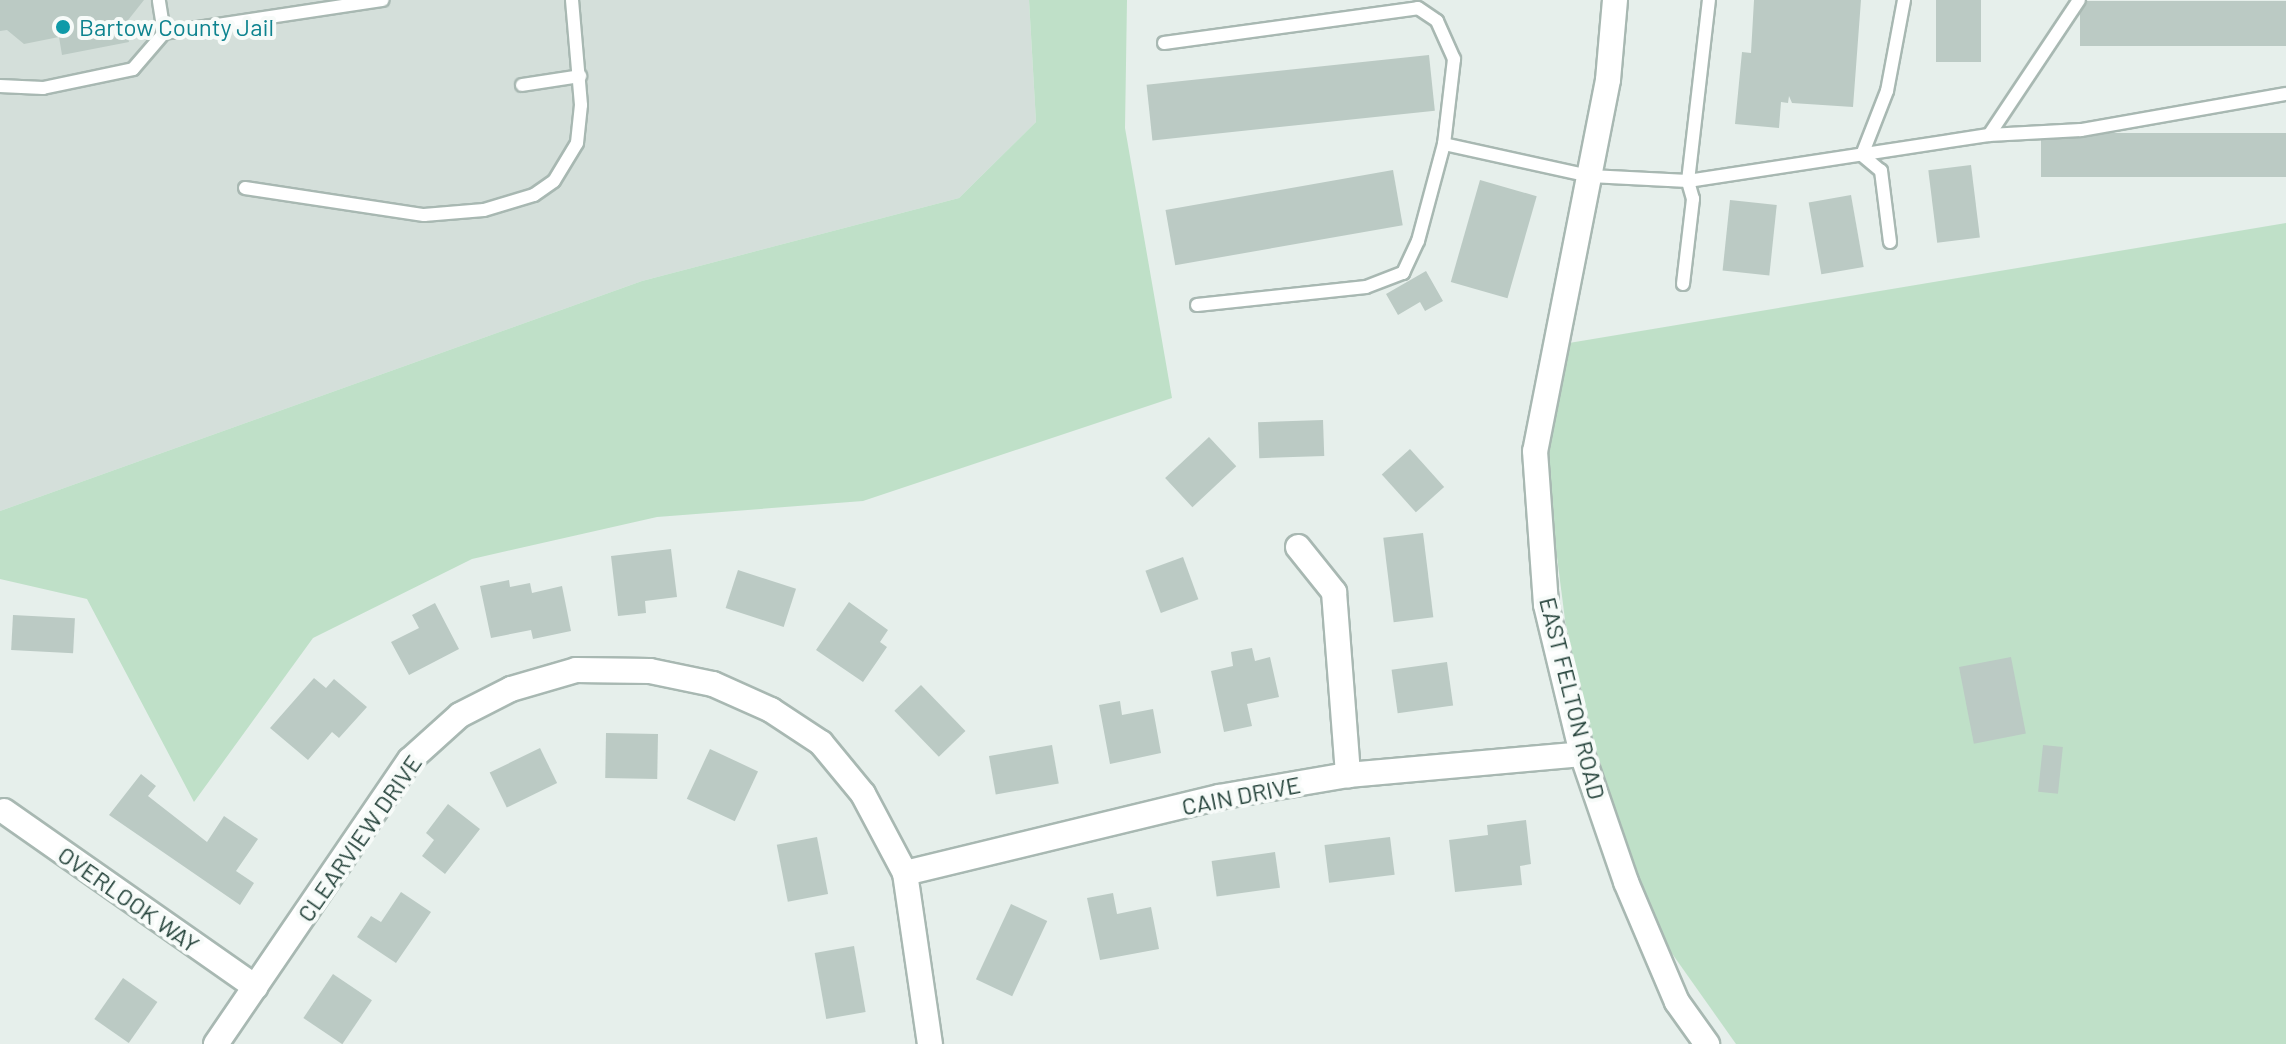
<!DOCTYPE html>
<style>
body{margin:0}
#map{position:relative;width:2286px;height:1044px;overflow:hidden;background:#e6efeb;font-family:Barlow,sans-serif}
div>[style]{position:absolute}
.built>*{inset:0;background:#d4dfda}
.green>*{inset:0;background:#bfe0c8}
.building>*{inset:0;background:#bbcac4;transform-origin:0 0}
.roads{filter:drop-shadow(2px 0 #a8b8b2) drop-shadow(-2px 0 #a8b8b2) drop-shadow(0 2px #a8b8b2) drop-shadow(0 -2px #a8b8b2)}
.service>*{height:12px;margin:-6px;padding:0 6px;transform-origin:6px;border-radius:6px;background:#fff}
.minor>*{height:24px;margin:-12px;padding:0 12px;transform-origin:12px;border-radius:12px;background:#fff}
.tertiary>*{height:24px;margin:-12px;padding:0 12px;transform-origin:12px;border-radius:12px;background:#fff}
.dots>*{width:22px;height:22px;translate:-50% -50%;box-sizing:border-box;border:4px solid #f7fbf9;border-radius:50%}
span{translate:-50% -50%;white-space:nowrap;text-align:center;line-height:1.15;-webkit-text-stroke:8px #f7fbf9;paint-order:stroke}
.culture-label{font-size:24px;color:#0d838f}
.left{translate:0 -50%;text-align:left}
.street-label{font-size:24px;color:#24423a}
</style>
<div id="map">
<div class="built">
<div style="clip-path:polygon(0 0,1029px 0,1036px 122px,959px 198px,642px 281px,0 511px)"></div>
</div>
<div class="green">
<div style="clip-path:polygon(1029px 0,1127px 0,1125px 128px,1172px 398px,863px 501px,657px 517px,472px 559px,313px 638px,194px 802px,87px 599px,0 579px,0 511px,642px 281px,959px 198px,1036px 122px)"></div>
<div style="clip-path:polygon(2286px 223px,2286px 1044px,1736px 1044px,1649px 921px,1582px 754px,1545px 462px,1557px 345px)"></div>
</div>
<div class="building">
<div style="clip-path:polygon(0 0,144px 0,125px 24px,129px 42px,62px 55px,59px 37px,24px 44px,7px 30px,0 31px)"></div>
<div style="clip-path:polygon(1754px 0,1861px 0,1853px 107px,1792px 103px,1789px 96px,1788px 103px,1781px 102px,1779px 128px,1735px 124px,1742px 52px,1751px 53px)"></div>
<div style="left:1936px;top:0;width:45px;height:62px"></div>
<div style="left:2286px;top:1px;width:45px;height:206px;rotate:90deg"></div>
<div style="left:1429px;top:55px;width:56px;height:284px;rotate:84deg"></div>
<div style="left:2286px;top:133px;width:44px;height:245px;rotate:90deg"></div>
<div style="left:1971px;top:165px;width:73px;height:43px;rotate:83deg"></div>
<div style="left:1393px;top:170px;width:56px;height:231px;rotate:80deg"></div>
<div style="left:1480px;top:180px;width:59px;height:106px;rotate:16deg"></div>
<div style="left:1851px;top:195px;width:73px;height:43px;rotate:80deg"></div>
<div style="left:1730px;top:200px;width:47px;height:71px;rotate:6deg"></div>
<div style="clip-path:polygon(1426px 271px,1443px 301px,1425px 311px,1420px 302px,1398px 315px,1386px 294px)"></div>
<div style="left:1323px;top:420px;width:36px;height:65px;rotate:88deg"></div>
<div style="left:1209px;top:437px;width:40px;height:60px;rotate:47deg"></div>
<div style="left:1410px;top:449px;width:51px;height:38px;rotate:48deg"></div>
<div style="left:1423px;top:533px;width:85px;height:40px;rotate:83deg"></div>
<div style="clip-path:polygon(671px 549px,677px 597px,645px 601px,646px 613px,618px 616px,611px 556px)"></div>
<div style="left:1183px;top:557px;width:45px;height:40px;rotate:70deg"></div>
<div style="left:738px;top:570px;width:61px;height:40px;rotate:18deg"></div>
<div style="clip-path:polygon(509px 580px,510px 587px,530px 583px,532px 593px,562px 586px,571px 631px,533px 639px,531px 630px,491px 638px,480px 586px)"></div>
<div style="clip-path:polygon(849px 602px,888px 630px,880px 642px,887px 647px,863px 682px,816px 650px)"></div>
<div style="clip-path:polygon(435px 603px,459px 649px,409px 675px,391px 642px,419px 628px,412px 615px)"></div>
<div style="left:13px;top:615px;width:62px;height:35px;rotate:3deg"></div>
<div style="clip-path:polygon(1252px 648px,1255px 661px,1270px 657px,1279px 697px,1247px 704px,1252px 726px,1224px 732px,1211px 671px,1233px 666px,1231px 652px)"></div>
<div style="left:2011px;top:657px;width:78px;height:53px;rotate:79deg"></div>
<div style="left:1447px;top:662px;width:44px;height:56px;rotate:82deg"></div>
<div style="clip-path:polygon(314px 678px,326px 688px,334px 679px,367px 707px,339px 738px,332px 732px,308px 760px,270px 728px)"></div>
<div style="left:921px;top:685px;width:64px;height:37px;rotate:46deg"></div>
<div style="clip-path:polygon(1120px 701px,1122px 715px,1153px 709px,1161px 753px,1110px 764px,1099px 705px)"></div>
<div style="left:606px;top:733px;width:52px;height:45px;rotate:1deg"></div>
<div style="left:1052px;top:745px;width:39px;height:64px;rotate:80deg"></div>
<div style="left:2043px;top:745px;width:20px;height:47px;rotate:6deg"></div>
<div style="left:540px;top:748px;width:39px;height:56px;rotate:64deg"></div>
<div style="left:710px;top:749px;width:53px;height:55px;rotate:25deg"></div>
<div style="clip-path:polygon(141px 774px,156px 786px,148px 796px,207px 842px,224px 816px,258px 839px,236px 871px,254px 883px,240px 905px,109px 815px)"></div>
<div style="clip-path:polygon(448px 804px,480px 829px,445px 874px,422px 856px,434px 840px,426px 833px)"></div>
<div style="clip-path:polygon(1526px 820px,1531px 864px,1520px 866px,1522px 885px,1455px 892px,1449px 840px,1488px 835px,1487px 825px)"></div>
<div style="left:817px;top:837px;width:58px;height:41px;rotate:79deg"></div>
<div style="left:1390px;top:837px;width:38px;height:66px;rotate:83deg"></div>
<div style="left:1275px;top:852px;width:36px;height:64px;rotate:82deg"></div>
<div style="clip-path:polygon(401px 892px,431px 912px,396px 963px,357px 937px,371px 916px,381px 922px)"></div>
<div style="clip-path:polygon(1113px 893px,1117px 914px,1151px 907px,1159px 949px,1100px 960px,1087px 898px)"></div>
<div style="left:1011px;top:904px;width:40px;height:83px;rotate:25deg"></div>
<div style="left:854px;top:946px;width:67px;height:40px;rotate:80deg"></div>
<div style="left:333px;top:974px;width:47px;height:53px;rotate:34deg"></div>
<div style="left:123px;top:978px;width:42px;height:50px;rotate:35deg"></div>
</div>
<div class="roads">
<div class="service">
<div style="left:164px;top:33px;width:221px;rotate:-8.6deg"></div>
<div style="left:1164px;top:43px;width:256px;rotate:-7.8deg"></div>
<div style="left:1418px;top:8px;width:23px;rotate:34deg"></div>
<div style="left:1437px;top:21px;width:42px;rotate:65.9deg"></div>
<div style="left:1454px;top:59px;width:86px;rotate:96.7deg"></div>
<div style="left:1444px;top:144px;width:149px;rotate:12.4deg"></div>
<div style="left:1590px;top:176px;width:98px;rotate:2.9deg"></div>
<div style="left:1688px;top:181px;width:304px;rotate:-8.7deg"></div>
<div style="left:1989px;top:135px;width:92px;rotate:-3.1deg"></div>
<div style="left:2081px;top:130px;width:208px;rotate:-10deg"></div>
<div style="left:522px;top:85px;width:59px;rotate:-8.8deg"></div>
<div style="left:0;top:86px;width:43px;rotate:2.7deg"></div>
<div style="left:43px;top:88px;width:92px;rotate:-11.9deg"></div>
<div style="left:133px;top:69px;width:48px;rotate:-49.3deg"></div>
<div style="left:164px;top:33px;width:33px;rotate:-99deg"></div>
<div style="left:1989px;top:135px;width:162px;rotate:-56.3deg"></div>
<div style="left:245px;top:188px;width:181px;rotate:8.6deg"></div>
<div style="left:424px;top:215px;width:60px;rotate:-4.8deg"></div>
<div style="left:484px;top:210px;width:52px;rotate:-16.7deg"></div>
<div style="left:534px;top:195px;width:24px;rotate:-35deg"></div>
<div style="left:554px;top:181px;width:44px;rotate:-58.8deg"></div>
<div style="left:577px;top:143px;width:38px;rotate:-84deg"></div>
<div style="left:581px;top:105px;width:105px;rotate:-94.9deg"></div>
<div style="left:1890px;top:242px;width:72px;rotate:-97.2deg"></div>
<div style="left:1881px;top:171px;width:25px;rotate:-140deg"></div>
<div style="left:1862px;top:155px;width:69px;rotate:-68.7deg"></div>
<div style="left:1887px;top:91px;width:93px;rotate:-79.4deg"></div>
<div style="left:1683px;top:284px;width:86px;rotate:-83.3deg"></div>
<div style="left:1693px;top:199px;width:19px;rotate:-106deg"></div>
<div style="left:1688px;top:181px;width:182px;rotate:-83.4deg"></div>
<div style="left:1197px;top:305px;width:170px;rotate:-6.1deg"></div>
<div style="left:1366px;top:287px;width:40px;rotate:-21deg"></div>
<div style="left:1403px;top:273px;width:35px;rotate:-65deg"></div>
<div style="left:1418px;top:241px;width:100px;rotate:-75deg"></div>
</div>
<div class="minor">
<div style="left:1298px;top:547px;width:58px;rotate:51.3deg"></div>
<div style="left:1334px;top:592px;width:184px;rotate:85.6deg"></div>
<div style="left:4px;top:811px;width:307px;rotate:35deg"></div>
<div style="left:905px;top:873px;width:323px;rotate:-13.6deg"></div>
<div style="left:1219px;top:797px;width:131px;rotate:-9.7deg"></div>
<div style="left:1348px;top:775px;width:235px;rotate:-5.1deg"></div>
<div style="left:216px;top:1044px;width:344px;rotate:-55.7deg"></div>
<div style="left:410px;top:760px;width:67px;rotate:-42deg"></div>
<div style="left:460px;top:715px;width:57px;rotate:-27deg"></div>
<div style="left:511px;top:689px;width:68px;rotate:-16.3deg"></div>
<div style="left:576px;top:670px;width:74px;rotate:0.8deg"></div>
<div style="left:650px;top:671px;width:64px;rotate:11.7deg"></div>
<div style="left:713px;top:684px;width:64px;rotate:24.1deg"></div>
<div style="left:771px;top:710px;width:60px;rotate:33.4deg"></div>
<div style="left:821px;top:743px;width:66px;rotate:50.5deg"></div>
<div style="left:863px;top:794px;width:89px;rotate:62deg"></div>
<div style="left:905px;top:873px;width:173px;rotate:81.7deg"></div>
</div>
<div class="tertiary">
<div style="left:1615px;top:0;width:80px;rotate:95deg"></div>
<div style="left:1608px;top:80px;width:378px;rotate:101.1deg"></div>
<div style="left:1535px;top:451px;width:154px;rotate:85.9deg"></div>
<div style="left:1546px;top:605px;width:153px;rotate:76.4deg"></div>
<div style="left:1582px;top:754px;width:135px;rotate:71deg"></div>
<div style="left:1626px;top:882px;width:130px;rotate:67deg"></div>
<div style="left:1677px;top:1002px;width:52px;rotate:54.5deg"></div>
</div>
</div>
<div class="dots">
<div style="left:63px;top:27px;background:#0f9aa8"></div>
</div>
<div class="culture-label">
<span class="left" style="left:79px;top:27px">Bartow County Jail</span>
</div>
<div class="street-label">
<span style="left:1573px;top:698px;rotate:76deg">EAST FELTON ROAD</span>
<span style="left:1241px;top:795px;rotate:-11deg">CAIN DRIVE</span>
<span style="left:359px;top:838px;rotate:-55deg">CLEARVIEW DRIVE</span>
<span style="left:129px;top:899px;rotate:35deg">OVERLOOK WAY</span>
</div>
</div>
